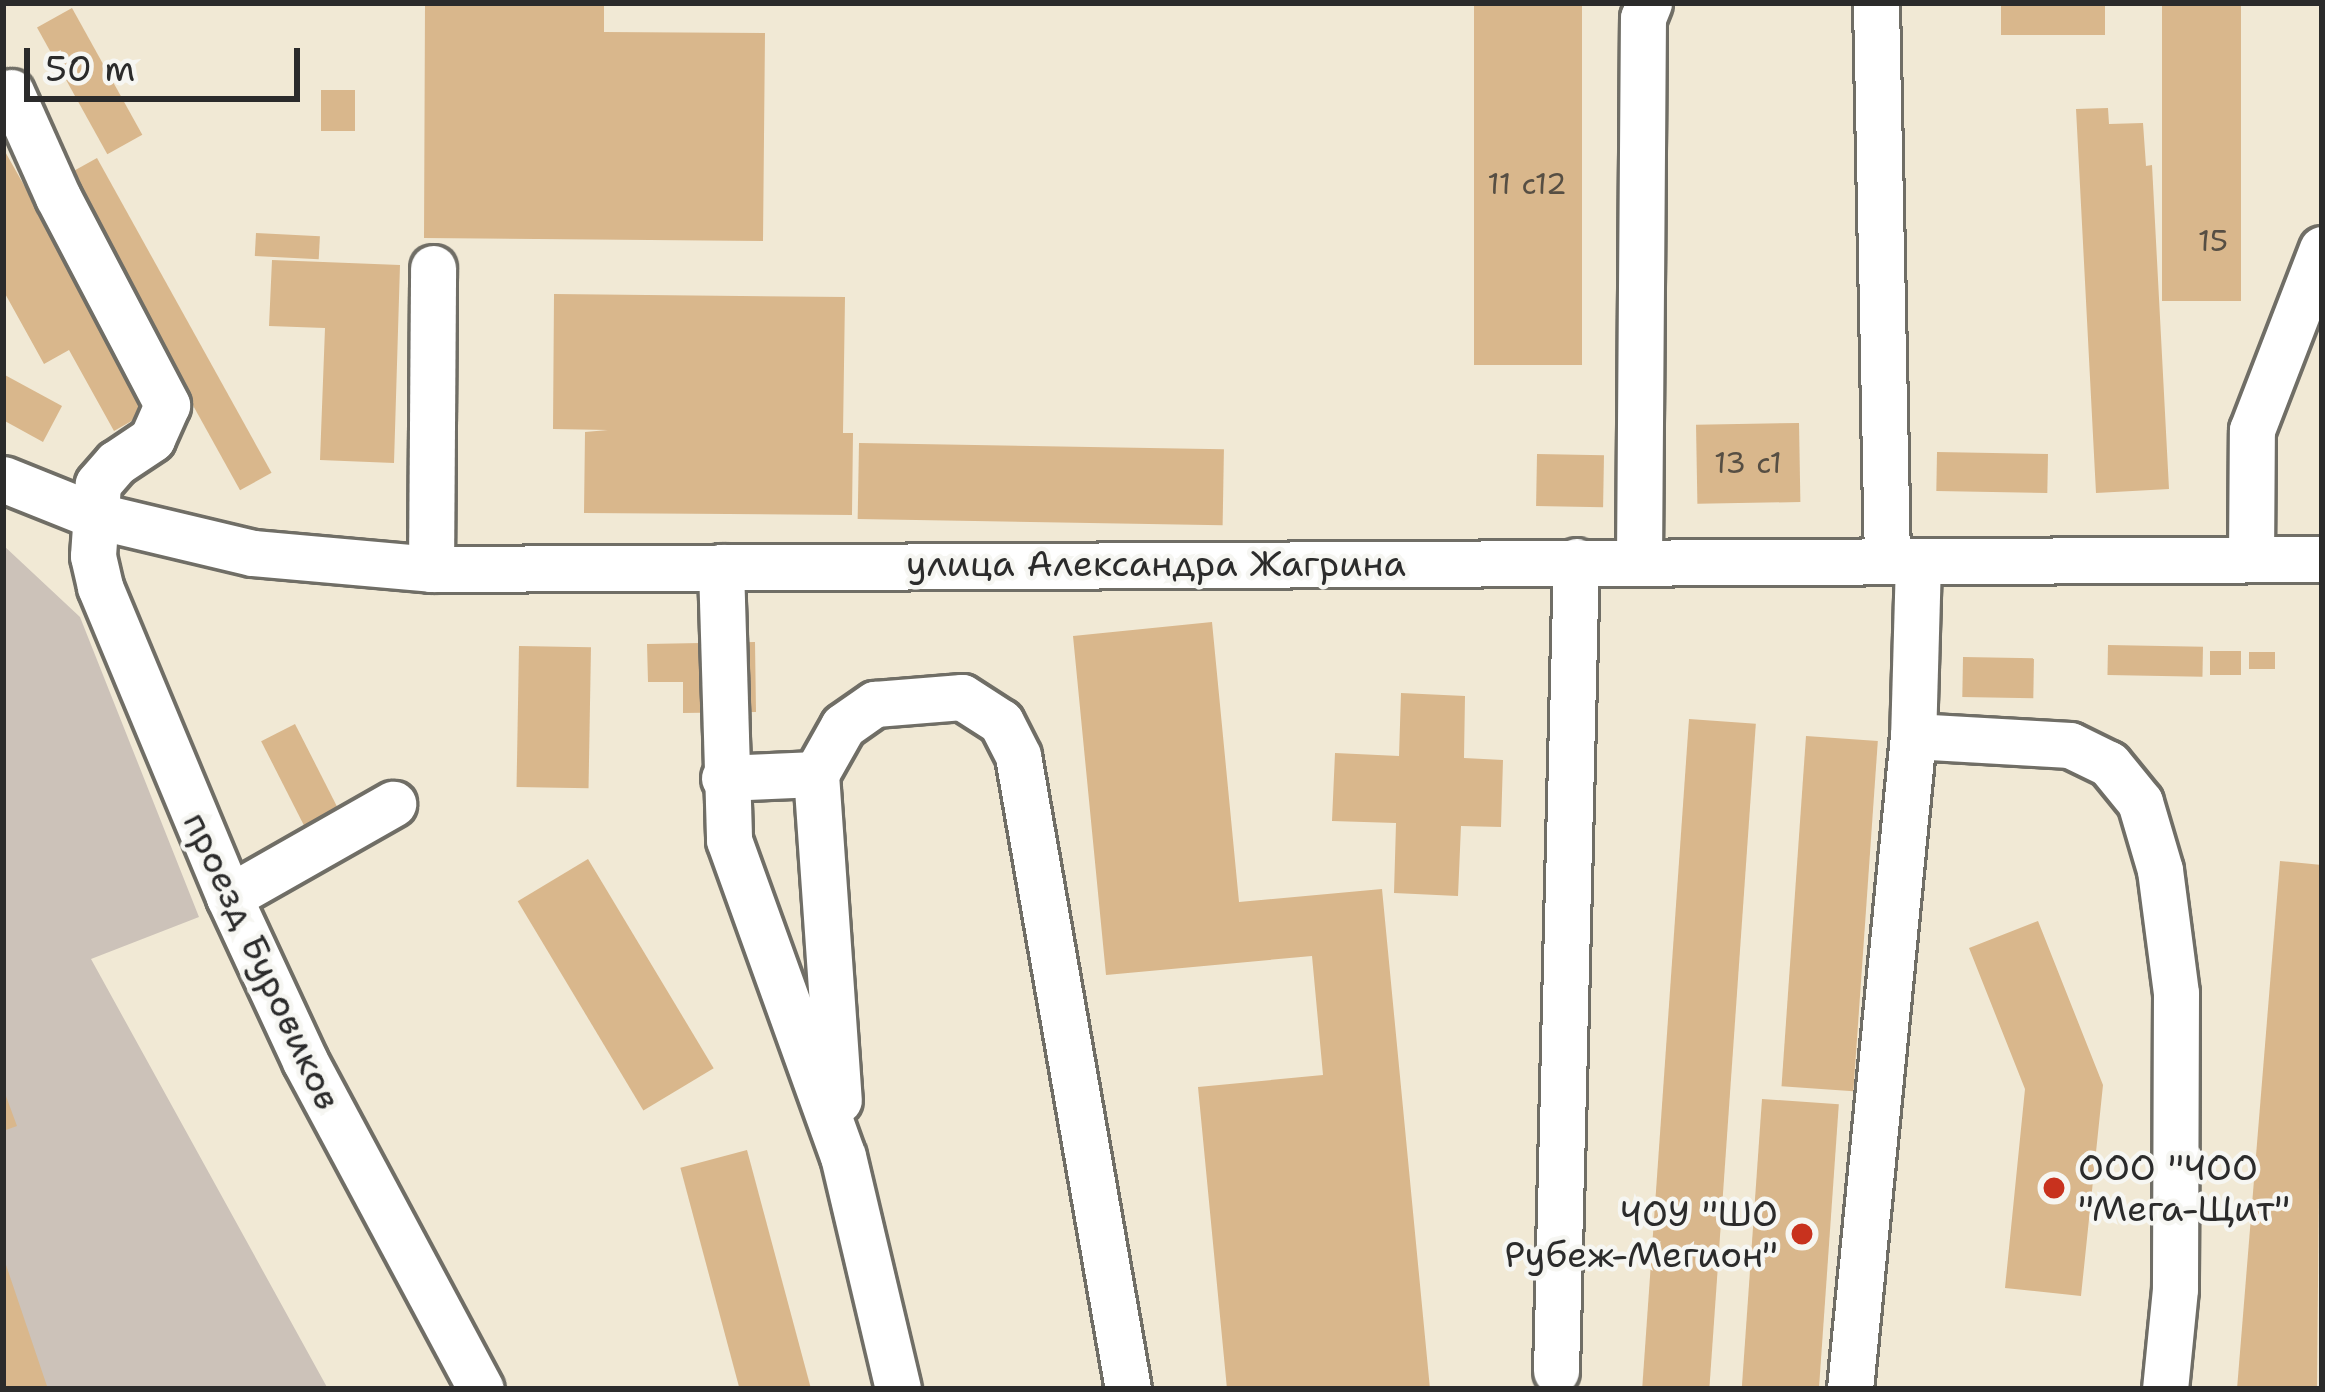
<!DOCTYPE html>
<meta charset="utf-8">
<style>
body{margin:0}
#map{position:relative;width:2325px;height:1392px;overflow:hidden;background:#f1e9d5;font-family:"Shantell Sans",sans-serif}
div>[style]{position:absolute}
.industrial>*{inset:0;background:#ccc2b9}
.building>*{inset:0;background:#d9b78c;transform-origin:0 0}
.roads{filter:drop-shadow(3px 0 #706e66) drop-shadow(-3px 0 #706e66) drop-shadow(0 3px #706e66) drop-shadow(0 -3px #706e66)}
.minor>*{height:45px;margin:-22.5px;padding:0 22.5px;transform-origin:22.5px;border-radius:22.5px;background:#fff}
.dots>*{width:33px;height:33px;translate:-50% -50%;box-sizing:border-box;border:6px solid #f6f6f2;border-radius:50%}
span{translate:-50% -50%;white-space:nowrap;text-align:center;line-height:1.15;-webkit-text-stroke:9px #f6f6f2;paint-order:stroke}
.number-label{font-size:30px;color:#564e43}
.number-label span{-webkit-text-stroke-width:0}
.street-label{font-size:36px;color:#2b2b2b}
.poi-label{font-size:36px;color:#2b2b2b}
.left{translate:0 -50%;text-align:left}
.right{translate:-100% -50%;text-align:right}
.frame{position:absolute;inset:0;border:6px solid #2b2b2b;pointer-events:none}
.scale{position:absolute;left:24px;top:48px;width:276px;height:54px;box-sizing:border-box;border:6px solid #2b2b2b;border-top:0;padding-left:15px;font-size:36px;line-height:42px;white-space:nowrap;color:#2b2b2b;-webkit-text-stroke:9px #f6f6f2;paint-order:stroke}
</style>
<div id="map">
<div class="industrial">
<div style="clip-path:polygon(3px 545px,80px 617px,199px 917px,91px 959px,328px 1389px,3px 1389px)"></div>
</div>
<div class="building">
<div style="clip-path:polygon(425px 3px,604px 3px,604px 32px,765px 33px,763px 241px,424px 238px)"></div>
<div style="left:1474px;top:3px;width:108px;height:362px"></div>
<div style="left:2001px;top:3px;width:104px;height:32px"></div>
<div style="left:2162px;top:3px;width:79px;height:298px"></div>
<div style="left:72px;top:8px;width:145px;height:40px;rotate:61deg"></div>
<div style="left:321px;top:90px;width:34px;height:41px"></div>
<div style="clip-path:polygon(2108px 108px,2109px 124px,2143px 123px,2146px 166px,2152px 165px,2169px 489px,2096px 493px,2076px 109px)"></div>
<div style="clip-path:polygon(3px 148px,151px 410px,114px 431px,69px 350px,44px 364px,3px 290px)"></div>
<div style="left:97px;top:158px;width:360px;height:36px;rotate:61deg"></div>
<div style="left:256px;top:233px;width:64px;height:23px;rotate:3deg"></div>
<div style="clip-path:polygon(272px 260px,400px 265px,394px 463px,320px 460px,325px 328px,269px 326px)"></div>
<div style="clip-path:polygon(554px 294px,845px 297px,843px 433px,853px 433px,852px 515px,584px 513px,585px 432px,608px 430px,553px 429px)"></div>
<div style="clip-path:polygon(3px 374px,62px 406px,43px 442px,3px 420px)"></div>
<div style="left:1799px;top:423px;width:79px;height:103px;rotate:89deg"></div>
<div style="left:859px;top:443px;width:365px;height:76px;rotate:1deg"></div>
<div style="left:1937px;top:452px;width:111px;height:39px;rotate:1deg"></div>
<div style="left:1537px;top:454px;width:67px;height:52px;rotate:1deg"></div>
<div style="clip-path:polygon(1212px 622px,1239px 902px,1382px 889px,1430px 1389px,1227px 1389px,1198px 1087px,1323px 1075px,1312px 956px,1106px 975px,1073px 636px)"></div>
<div style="clip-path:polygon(755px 642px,756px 712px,683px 713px,683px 682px,648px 682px,647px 644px)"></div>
<div style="left:2108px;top:645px;width:95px;height:30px;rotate:1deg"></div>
<div style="left:519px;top:646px;width:72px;height:141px;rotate:1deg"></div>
<div style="left:2210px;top:651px;width:31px;height:24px"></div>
<div style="left:2249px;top:652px;width:26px;height:17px"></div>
<div style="left:1963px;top:657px;width:71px;height:40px;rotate:1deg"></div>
<div style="clip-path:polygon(1401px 693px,1465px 696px,1464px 758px,1503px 760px,1501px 827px,1461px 826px,1458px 896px,1394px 893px,1396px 823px,1332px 821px,1335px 753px,1399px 756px)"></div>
<div style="left:1689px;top:719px;width:67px;height:672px;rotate:4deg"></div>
<div style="left:295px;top:724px;width:102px;height:38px;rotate:63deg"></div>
<div style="left:1806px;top:736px;width:72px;height:351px;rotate:4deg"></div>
<div style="left:588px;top:859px;width:244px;height:82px;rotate:59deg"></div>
<div style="clip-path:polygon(2280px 861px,2322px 865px,2317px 1389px,2237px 1389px)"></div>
<div style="clip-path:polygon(2038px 921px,2103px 1085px,2081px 1296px,2005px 1288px,2025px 1089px,1969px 948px)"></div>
<div style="clip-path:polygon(3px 1088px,17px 1126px,3px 1131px)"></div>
<div style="left:1762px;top:1099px;width:77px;height:291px;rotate:4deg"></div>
<div style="left:747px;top:1150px;width:247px;height:69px;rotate:75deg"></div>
<div style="clip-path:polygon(3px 1259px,4px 1259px,48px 1389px,3px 1389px)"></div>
</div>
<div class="roads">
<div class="minor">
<div style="left:1876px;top:3px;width:557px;rotate:88.87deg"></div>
<div style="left:11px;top:92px;width:115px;rotate:65.9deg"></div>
<div style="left:58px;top:197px;width:235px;rotate:62.3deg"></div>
<div style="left:167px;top:405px;width:37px;rotate:114deg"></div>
<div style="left:152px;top:439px;width:43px;rotate:146.3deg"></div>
<div style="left:116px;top:463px;width:28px;rotate:131deg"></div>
<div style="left:98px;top:484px;width:72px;rotate:94deg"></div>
<div style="left:93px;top:556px;width:32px;rotate:77deg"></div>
<div style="left:100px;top:587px;width:336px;rotate:67.4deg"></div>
<div style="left:229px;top:897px;width:181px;rotate:65.1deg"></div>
<div style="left:305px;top:1061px;width:372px;rotate:61.8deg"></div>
<div style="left:3px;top:479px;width:97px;rotate:21.8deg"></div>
<div style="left:93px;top:515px;width:164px;rotate:13.4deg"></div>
<div style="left:253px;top:553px;width:179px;rotate:5.1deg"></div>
<div style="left:431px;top:569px;width:1891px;rotate:-0.3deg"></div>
<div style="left:2251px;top:559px;width:129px;rotate:-89.6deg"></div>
<div style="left:2252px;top:430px;width:194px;rotate:-68.9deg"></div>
<div style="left:1639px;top:561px;width:543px;rotate:-89.58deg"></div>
<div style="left:1643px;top:18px;width:16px;rotate:-68deg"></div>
<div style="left:1918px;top:561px;width:175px;rotate:91.6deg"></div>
<div style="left:1913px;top:736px;width:157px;rotate:3.3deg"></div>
<div style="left:2070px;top:745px;width:43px;rotate:26deg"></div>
<div style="left:2109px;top:764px;width:49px;rotate:50.8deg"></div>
<div style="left:2140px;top:802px;width:71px;rotate:73.6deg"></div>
<div style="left:2160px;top:870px;width:124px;rotate:82.6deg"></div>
<div style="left:2176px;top:993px;width:296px;rotate:90.2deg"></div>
<div style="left:2175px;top:1289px;width:100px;rotate:95.7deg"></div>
<div style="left:721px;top:567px;width:273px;rotate:88.3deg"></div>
<div style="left:729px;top:840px;width:336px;rotate:70.2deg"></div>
<div style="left:843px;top:1156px;width:239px;rotate:76.7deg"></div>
<div style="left:431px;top:569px;width:301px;rotate:-89.6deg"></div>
<div style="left:816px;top:774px;width:327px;rotate:86deg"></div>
<div style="left:724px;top:778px;width:92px;rotate:-2.5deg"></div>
<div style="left:816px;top:774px;width:55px;rotate:-60.6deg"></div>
<div style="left:843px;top:726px;width:39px;rotate:-35deg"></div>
<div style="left:875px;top:704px;width:87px;rotate:-4.6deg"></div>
<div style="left:962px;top:697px;width:46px;rotate:32.7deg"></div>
<div style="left:1001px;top:722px;width:38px;rotate:63deg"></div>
<div style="left:1018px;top:756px;width:642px;rotate:80.14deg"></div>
<div style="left:229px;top:897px;width:189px;rotate:-29.6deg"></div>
<div style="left:1556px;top:1371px;width:810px;rotate:-88.59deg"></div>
<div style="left:1850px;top:1389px;width:656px;rotate:-84.49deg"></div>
</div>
</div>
<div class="dots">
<div style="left:2054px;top:1188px;background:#c8321e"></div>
<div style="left:1802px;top:1234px;background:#c8321e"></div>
</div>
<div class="number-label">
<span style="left:1527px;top:184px">11 с12</span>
<span style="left:2213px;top:241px">15</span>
<span style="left:1748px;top:463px">13 с1</span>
</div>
<div class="street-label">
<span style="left:1156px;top:564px">улица Александра Жагрина</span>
<span style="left:262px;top:961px;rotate:65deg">проезд Буровиков</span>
</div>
<div class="poi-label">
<span class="left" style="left:2078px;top:1188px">ООО "ЧОО<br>"Мега-Щит"</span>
<span class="right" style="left:1778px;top:1234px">ЧОУ "ШО<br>Рубеж-Мегион"</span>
</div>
<div class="frame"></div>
<div class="scale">50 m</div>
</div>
